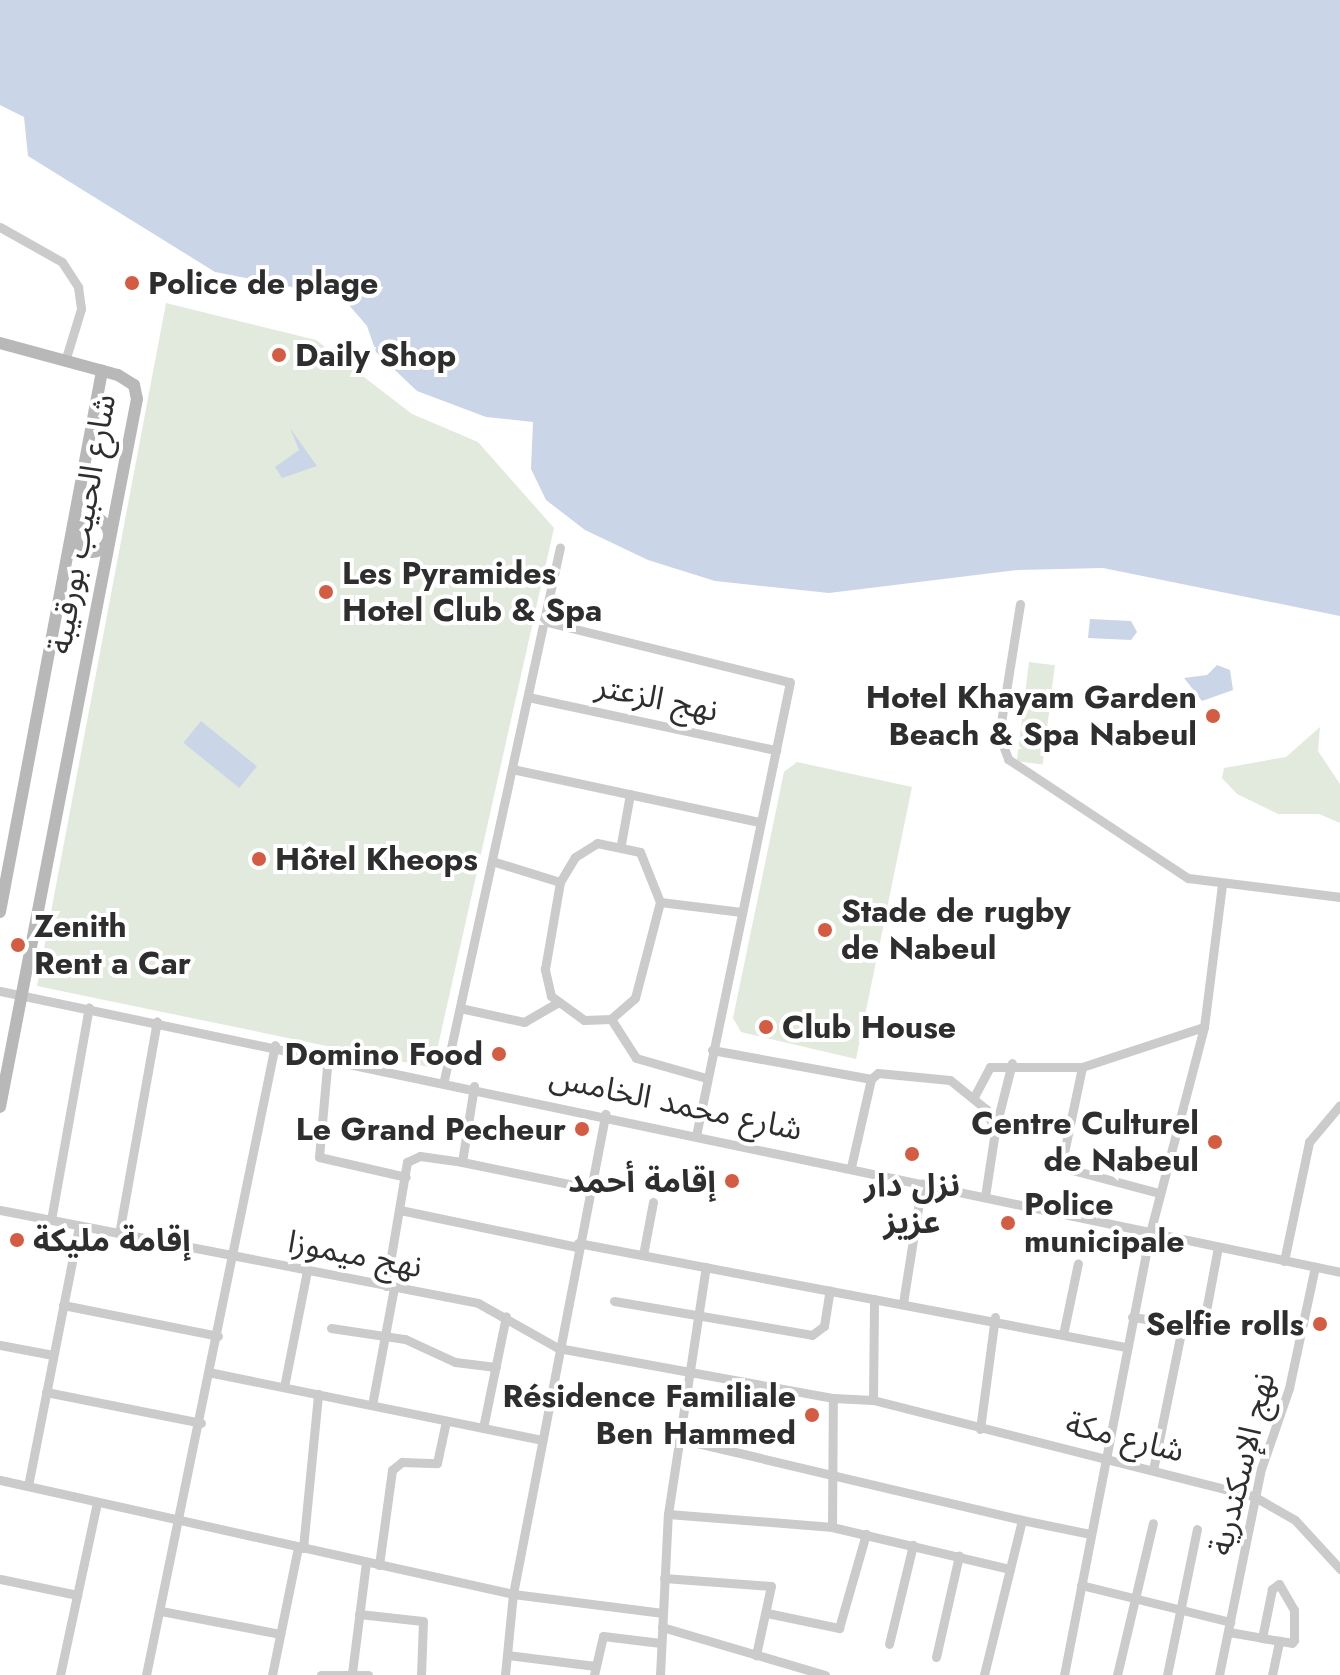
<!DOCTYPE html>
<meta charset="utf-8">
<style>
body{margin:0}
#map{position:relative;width:1340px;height:1675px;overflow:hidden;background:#fff;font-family:Jost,"Noto Sans Arabic",sans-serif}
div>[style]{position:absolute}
.green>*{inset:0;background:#e1eadd;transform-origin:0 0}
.water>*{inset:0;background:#cbd5e8;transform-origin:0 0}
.street>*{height:9px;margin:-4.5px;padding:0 4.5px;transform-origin:4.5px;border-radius:4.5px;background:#cbcbcb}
.secondary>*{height:12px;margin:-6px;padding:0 6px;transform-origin:6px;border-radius:6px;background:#b8b8b8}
.secondary>.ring{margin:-6px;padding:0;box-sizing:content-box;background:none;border:12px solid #b8b8b8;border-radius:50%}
.dots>*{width:22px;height:22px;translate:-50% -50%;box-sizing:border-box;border:4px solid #fff;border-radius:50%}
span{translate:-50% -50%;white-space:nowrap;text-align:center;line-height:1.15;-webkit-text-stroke:8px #fff;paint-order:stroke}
.poi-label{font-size:32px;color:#2e2e2e;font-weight:700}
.left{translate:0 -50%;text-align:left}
.right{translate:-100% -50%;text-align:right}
.street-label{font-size:32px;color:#2e2e2e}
</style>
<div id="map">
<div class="green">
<div style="clip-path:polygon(166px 303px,316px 340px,412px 414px,478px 442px,554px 528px,433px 1068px,37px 986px)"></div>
<div style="left:1029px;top:662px;width:26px;height:100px;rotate:7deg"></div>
<div style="clip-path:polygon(1320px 727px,1318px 751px,1340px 784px,1340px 823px,1319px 814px,1278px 814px,1237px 794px,1222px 778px,1224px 768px,1286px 757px)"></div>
<div style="clip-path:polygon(797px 762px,912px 787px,856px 1059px,741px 1032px,733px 1018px,784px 772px)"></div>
</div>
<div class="water">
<div style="clip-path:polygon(0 0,1340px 0,1340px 616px,1103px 568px,1017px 570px,829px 593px,715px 581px,648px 560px,585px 530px,546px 500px,531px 469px,533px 422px,486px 417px,417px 391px,376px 352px,367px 326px,342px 297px,215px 272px,28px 156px,24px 117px,0 105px)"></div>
<div style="clip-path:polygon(290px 428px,317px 466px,282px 478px,275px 467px,299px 450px)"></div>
<div style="clip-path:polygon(1090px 619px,1131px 621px,1137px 632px,1131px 640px,1088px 638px)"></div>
<div style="clip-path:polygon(1217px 665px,1230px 670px,1233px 690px,1202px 701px,1184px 678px,1207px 675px)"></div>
<div style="left:201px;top:721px;width:72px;height:28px;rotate:39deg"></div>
</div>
<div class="street">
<div style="left:0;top:227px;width:71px;rotate:29.4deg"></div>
<div style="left:62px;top:262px;width:30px;rotate:57deg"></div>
<div style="left:78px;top:287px;width:22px;rotate:82deg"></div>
<div style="left:81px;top:309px;width:54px;rotate:107.1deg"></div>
<div style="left:1020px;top:604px;width:133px;rotate:99.1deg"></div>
<div style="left:999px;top:735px;width:26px;rotate:69deg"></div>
<div style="left:1008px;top:759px;width:216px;rotate:33.5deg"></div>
<div style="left:1188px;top:878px;width:153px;rotate:7.1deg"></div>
<div style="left:543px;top:621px;width:254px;rotate:13.9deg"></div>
<div style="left:790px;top:682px;width:460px;rotate:101.7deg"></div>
<div style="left:528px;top:697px;width:254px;rotate:12.1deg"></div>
<div style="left:512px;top:769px;width:254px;rotate:12.1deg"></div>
<div style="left:597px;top:843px;width:44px;rotate:11.8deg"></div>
<div style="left:640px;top:852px;width:54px;rotate:68.2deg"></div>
<div style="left:660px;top:902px;width:99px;rotate:104.6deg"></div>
<div style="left:635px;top:998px;width:32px;rotate:139deg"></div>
<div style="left:611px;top:1019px;width:27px;rotate:178deg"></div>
<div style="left:584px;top:1020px;width:41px;rotate:-144deg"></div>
<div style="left:551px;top:996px;width:28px;rotate:-103deg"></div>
<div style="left:545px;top:969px;width:88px;rotate:-80.2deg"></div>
<div style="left:560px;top:882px;width:29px;rotate:-59deg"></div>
<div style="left:575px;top:857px;width:26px;rotate:-32deg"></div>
<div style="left:621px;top:844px;width:51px;rotate:-79.8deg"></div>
<div style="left:492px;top:861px;width:71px;rotate:17.2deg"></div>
<div style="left:660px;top:902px;width:82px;rotate:7deg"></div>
<div style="left:0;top:991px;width:1369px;rotate:11.84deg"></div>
<div style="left:460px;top:1008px;width:66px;rotate:12.3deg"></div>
<div style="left:524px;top:1022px;width:38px;rotate:-30deg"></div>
<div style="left:611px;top:1019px;width:46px;rotate:57.3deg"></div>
<div style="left:636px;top:1058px;width:73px;rotate:15.9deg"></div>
<div style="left:712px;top:1050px;width:162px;rotate:10.3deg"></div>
<div style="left:328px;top:1056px;width:101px;rotate:95.1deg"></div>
<div style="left:319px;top:1157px;width:89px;rotate:12.9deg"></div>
<div style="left:444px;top:1080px;width:545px;rotate:-77.72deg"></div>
<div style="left:974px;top:1097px;width:34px;rotate:-62deg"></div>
<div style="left:990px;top:1067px;width:92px"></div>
<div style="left:995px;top:1130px;width:69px;rotate:-75.8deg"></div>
<div style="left:462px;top:1162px;width:130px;rotate:11.6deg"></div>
<div style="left:851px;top:1167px;width:90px;rotate:-77.2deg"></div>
<div style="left:871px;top:1079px;width:9px;rotate:-41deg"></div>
<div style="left:878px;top:1073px;width:72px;rotate:5.6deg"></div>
<div style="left:950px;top:1080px;width:46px;rotate:38.9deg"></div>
<div style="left:986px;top:1109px;width:24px;rotate:68deg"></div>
<div style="left:995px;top:1131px;width:66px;rotate:98.7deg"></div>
<div style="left:1159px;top:1193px;width:101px;rotate:-165.1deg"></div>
<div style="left:1061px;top:1167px;width:102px;rotate:-78.1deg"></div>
<div style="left:1082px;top:1067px;width:128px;rotate:-18.2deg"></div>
<div style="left:0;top:1210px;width:487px;rotate:11deg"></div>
<div style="left:478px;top:1303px;width:92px;rotate:29.4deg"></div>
<div style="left:558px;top:1348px;width:280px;rotate:10.3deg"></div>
<div style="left:400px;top:1210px;width:181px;rotate:11.8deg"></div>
<div style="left:51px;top:1220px;width:216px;rotate:-79.9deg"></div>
<div style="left:119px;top:1234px;width:216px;rotate:-79.9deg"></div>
<div style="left:578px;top:1243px;width:558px;rotate:10.75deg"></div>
<div style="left:643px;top:1255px;width:54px;rotate:-79.3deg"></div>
<div style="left:1284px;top:1261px;width:122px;rotate:-78.1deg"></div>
<div style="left:1309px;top:1142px;width:48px;rotate:-50deg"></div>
<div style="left:386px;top:1286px;width:126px;rotate:-80.4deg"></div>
<div style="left:407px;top:1162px;width:14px;rotate:-25deg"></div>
<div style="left:420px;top:1156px;width:42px;rotate:8.1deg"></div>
<div style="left:462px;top:1162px;width:77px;rotate:-81deg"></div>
<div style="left:614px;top:1301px;width:201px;rotate:9.7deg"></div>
<div style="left:812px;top:1335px;width:15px;rotate:-37deg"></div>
<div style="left:824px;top:1326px;width:36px;rotate:-81deg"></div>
<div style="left:903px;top:1303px;width:121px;rotate:-81deg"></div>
<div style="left:63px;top:1305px;width:158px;rotate:11.3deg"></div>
<div style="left:1132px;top:1317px;width:72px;rotate:8deg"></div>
<div style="left:1203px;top:1327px;width:81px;rotate:-79.4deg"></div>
<div style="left:331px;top:1328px;width:75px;rotate:8.5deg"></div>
<div style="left:405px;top:1339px;width:55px;rotate:24.7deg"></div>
<div style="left:455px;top:1362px;width:41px;rotate:7deg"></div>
<div style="left:1064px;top:1330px;width:68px;rotate:-78.2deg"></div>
<div style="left:0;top:1345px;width:54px;rotate:10.7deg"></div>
<div style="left:213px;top:1373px;width:335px;rotate:11.5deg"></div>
<div style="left:284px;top:1387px;width:118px;rotate:-78.8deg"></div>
<div style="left:46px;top:1392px;width:158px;rotate:11.3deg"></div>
<div style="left:873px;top:1400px;width:394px;rotate:14.2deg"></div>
<div style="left:1255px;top:1497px;width:46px;rotate:29.9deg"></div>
<div style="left:1295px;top:1520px;width:67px;rotate:47.4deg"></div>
<div style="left:372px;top:1405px;width:119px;rotate:-79.4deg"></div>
<div style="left:483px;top:1428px;width:114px;rotate:-78.4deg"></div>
<div style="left:980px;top:1429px;width:113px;rotate:-82.4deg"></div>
<div style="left:680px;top:1439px;width:351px;rotate:13.3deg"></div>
<div style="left:1022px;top:1520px;width:160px;rotate:103.8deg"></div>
<div style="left:1153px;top:1470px;width:146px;rotate:-78.5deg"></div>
<div style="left:0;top:1480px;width:526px;rotate:12.53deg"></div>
<div style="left:513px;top:1594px;width:151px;rotate:7.2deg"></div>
<div style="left:28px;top:1486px;width:265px;rotate:-78.9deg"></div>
<div style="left:668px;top:1514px;width:165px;rotate:4.5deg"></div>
<div style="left:832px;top:1527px;width:183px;rotate:13.3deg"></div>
<div style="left:1022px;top:1520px;width:69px;rotate:11.6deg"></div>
<div style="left:832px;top:1527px;width:129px;rotate:-89.6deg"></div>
<div style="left:833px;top:1398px;width:40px;rotate:2.9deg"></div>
<div style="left:873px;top:1400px;width:101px;rotate:-89.4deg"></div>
<div style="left:303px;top:1548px;width:155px;rotate:-84.4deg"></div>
<div style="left:379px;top:1565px;width:96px;rotate:-82.2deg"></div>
<div style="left:392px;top:1470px;width:13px;rotate:-39deg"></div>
<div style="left:402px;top:1462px;width:35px;rotate:2deg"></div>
<div style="left:437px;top:1463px;width:43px;rotate:-77.9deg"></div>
<div style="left:664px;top:1578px;width:107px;rotate:4.3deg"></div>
<div style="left:771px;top:1586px;width:71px;rotate:102.3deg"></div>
<div style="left:0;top:1579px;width:79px;rotate:11.7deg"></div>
<div style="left:1081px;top:1585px;width:154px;rotate:13.9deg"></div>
<div style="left:161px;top:1611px;width:121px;rotate:10.9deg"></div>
<div style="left:767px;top:1613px;width:74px;rotate:11.8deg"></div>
<div style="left:839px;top:1628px;width:98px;rotate:-74deg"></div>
<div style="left:359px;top:1614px;width:64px;rotate:6.2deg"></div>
<div style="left:423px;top:1621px;width:54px;rotate:92.1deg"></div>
<div style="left:662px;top:1627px;width:170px;rotate:16.4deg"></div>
<div style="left:1229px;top:1632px;width:34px;rotate:10deg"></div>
<div style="left:1262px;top:1638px;width:30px;rotate:9deg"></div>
<div style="left:1292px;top:1643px;width:4px;rotate:-56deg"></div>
<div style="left:1294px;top:1640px;width:30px;rotate:-90deg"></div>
<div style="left:1294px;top:1610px;width:30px;rotate:-120deg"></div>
<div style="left:1279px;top:1584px;width:9px;rotate:144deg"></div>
<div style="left:1272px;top:1589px;width:50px;rotate:101.5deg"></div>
<div style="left:889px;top:1644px;width:102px;rotate:-76.4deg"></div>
<div style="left:507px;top:1655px;width:89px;rotate:7.1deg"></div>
<div style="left:936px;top:1657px;width:104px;rotate:-77.2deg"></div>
<div style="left:352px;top:1673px;width:112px;rotate:-82.8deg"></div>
<div style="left:60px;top:1675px;width:177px;rotate:-77.9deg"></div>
<div style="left:146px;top:1675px;width:643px;rotate:-78.43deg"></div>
<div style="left:272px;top:1675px;width:131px;rotate:-78.5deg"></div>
<div style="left:321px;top:1675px;width:47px"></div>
<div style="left:505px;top:1675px;width:81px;rotate:-84.4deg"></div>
<div style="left:513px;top:1594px;width:489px;rotate:-79.1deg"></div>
<div style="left:594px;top:1675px;width:40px;rotate:-77deg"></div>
<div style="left:603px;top:1636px;width:58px;rotate:6.9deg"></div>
<div style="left:660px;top:1675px;width:161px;rotate:-87.2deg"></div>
<div style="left:668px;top:1514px;width:250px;rotate:-81.3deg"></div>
<div style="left:1064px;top:1675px;width:450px;rotate:-79deg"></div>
<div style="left:1150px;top:1233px;width:213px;rotate:-75.3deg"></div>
<div style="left:1204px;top:1027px;width:144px;rotate:-82.8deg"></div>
<div style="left:1117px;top:1675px;width:156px;rotate:-76.7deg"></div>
<div style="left:1167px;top:1675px;width:149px;rotate:-78.4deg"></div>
<div style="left:1219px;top:1675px;width:210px;rotate:-78.5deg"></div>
<div style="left:1261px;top:1469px;width:86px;rotate:-70.9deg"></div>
<div style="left:1289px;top:1388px;width:124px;rotate:-77.9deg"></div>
<div style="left:1272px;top:1675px;width:35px;rotate:-78deg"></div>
</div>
<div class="secondary">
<div style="left:0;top:343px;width:122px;rotate:15.2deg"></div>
<div style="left:118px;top:375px;width:19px;rotate:32deg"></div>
<div style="left:134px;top:385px;width:14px;rotate:78deg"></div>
<div style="left:137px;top:399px;width:721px;rotate:100.95deg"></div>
<div class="ring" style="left:75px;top:518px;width:22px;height:22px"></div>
<div style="left:0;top:912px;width:551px;rotate:-79.32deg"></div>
</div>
<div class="dots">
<div style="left:132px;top:283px;background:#d35c42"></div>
<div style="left:279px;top:355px;background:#d35c42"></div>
<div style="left:326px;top:592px;background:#d35c42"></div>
<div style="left:1213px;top:716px;background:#d35c42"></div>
<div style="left:259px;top:859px;background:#d35c42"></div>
<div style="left:825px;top:930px;background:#d35c42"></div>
<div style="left:18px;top:945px;background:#d35c42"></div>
<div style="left:766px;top:1027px;background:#d35c42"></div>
<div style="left:499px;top:1054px;background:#d35c42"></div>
<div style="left:582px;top:1129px;background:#d35c42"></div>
<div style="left:1215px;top:1142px;background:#d35c42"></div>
<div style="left:912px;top:1154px;background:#d35c42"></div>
<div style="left:732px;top:1181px;background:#d35c42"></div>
<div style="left:1008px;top:1223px;background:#d35c42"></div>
<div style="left:17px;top:1240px;background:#d35c42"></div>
<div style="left:1320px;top:1324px;background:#d35c42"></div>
<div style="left:812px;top:1415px;background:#d35c42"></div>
</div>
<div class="poi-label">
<span class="left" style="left:148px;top:283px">Police de plage</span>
<span class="left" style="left:295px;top:355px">Daily Shop</span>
<span class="left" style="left:342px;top:592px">Les Pyramides<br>Hotel Club &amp; Spa</span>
<span class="right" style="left:1197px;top:716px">Hotel Khayam Garden<br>Beach &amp; Spa Nabeul</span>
<span class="left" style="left:275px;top:859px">Hôtel Kheops</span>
<span class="left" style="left:841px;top:930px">Stade de rugby<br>de Nabeul</span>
<span class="left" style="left:34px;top:945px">Zenith<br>Rent a Car</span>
<span class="left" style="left:782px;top:1027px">Club House</span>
<span class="right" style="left:483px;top:1054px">Domino Food</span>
<span class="right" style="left:1199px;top:1142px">Centre Culturel<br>de Nabeul</span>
<span class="right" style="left:566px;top:1129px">Le Grand Pecheur</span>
<span class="right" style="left:716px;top:1181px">إقامة أحمد</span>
<span style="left:912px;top:1204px">نزل دار<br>عزيز</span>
<span class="left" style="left:1024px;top:1223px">Police<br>municipale</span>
<span class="left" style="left:33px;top:1240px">إقامة مليكة</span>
<span class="right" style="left:1304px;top:1324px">Selfie rolls</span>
<span class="right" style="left:796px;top:1415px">Résidence Familiale<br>Ben Hammed</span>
</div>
<div class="street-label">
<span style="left:82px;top:524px;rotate:-80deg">شارع الحبيب بورقيبة</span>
<span style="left:657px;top:698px;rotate:12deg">نهج الزعتر</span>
<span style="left:676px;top:1103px;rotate:12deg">شارع محمد الخامس</span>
<span style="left:355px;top:1254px;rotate:11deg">نهج ميموزا</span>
<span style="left:1125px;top:1437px;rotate:14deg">شارع مكة</span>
<span style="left:1242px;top:1464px;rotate:-76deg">نهج الإسكندرية</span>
</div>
</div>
